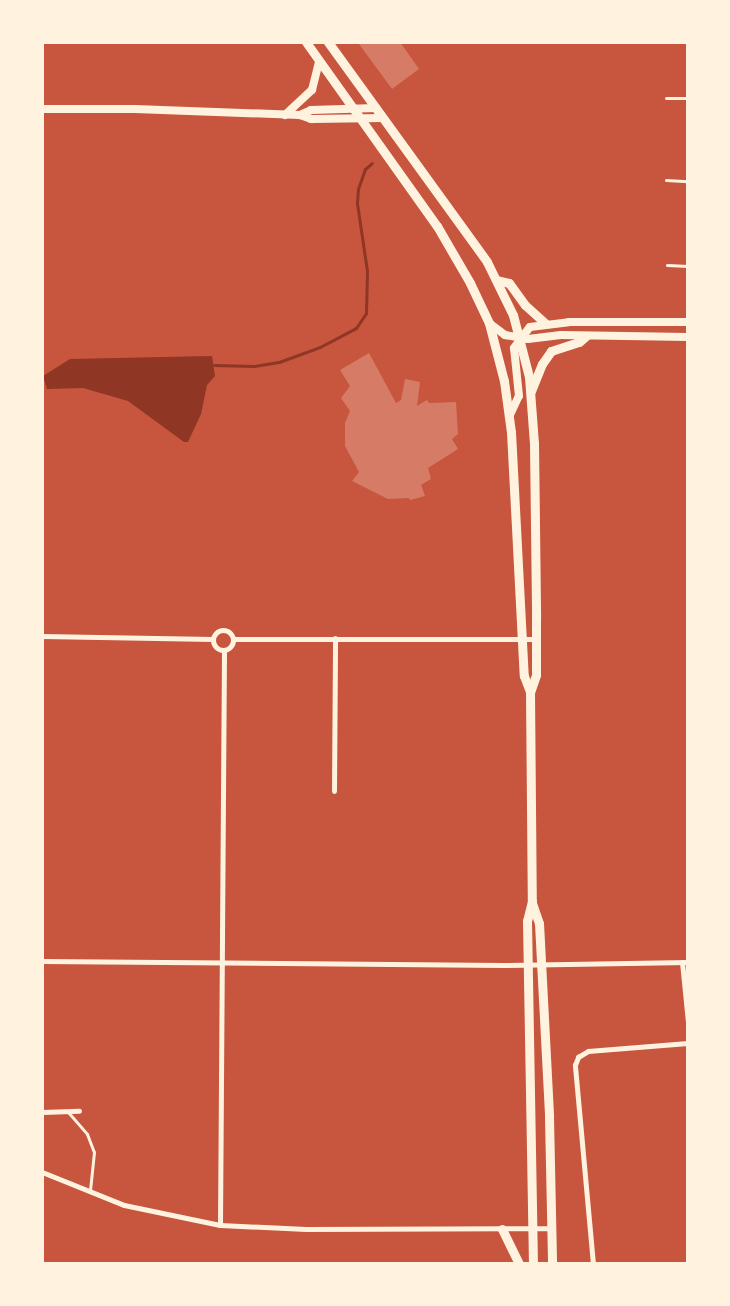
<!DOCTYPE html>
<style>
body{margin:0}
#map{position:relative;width:730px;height:1306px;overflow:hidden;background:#c8553d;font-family:"Sofia Sans Condensed",sans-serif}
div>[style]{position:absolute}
.water>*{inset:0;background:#8f3625}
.stream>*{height:3px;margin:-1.5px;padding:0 1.5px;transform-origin:1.5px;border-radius:1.5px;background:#8f3625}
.building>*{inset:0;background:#d67c66}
.service>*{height:3px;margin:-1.5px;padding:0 1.5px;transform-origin:1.5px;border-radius:1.5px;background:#fff3e0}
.minor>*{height:5px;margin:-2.5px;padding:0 2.5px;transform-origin:2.5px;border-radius:2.5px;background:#fff3e0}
.minor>.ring{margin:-2.5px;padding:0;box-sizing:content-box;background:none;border:5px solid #fff3e0;border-radius:50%}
.secondary>*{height:8px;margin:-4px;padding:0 4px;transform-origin:4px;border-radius:4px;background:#fff3e0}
.primary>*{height:9px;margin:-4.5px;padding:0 4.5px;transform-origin:4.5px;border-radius:4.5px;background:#fff3e0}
span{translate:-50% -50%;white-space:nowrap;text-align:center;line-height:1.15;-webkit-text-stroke:4px #fff3e0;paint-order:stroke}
.frame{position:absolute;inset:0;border:44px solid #fff3e0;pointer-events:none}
</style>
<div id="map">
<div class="water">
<div style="clip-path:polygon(212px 356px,215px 376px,207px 385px,201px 414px,188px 442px,184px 442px,128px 401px,83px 388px,47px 389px,43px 376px,70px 359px)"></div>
</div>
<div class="stream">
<div style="left:214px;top:365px;width:40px;rotate:1.4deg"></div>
<div style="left:254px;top:366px;width:25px;rotate:-9deg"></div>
<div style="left:279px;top:362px;width:44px;rotate:-20.1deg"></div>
<div style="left:320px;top:347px;width:41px;rotate:-27.8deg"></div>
<div style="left:356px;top:328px;width:18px;rotate:-56deg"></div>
<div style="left:366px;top:313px;width:42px;rotate:-88.6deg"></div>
<div style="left:367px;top:271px;width:69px;rotate:-98.4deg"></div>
<div style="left:357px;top:203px;width:14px;rotate:-86deg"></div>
<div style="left:358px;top:189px;width:21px;rotate:-71deg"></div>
<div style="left:365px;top:169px;width:9px;rotate:-41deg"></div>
</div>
<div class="building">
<div style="clip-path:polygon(400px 42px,419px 69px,392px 89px,359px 44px)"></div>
<div style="clip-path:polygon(369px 353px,396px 403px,401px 400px,405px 379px,420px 382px,417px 406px,427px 400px,429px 403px,456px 402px,458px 434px,452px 439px,458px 449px,428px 468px,431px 479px,421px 485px,425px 496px,410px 500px,409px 498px,388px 499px,352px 481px,359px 472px,345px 446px,345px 423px,350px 411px,341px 398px,350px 386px,340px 370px)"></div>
</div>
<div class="service">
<div style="left:666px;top:98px;width:22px"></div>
<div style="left:666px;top:180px;width:22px;rotate:3deg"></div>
<div style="left:667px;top:265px;width:21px;rotate:3deg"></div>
<div style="left:68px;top:1112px;width:29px;rotate:49deg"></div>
<div style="left:87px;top:1134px;width:19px;rotate:69deg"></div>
<div style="left:94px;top:1152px;width:39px;rotate:96deg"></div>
</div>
<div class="minor">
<div class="ring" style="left:213px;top:630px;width:15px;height:15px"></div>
<div style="left:42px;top:636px;width:171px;rotate:1deg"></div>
<div style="left:234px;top:639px;width:302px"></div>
<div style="left:334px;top:791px;width:153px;rotate:-89.6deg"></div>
<div style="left:42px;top:961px;width:461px;rotate:0.5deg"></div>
<div style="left:503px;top:965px;width:185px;rotate:-0.9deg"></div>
<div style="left:682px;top:962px;width:60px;rotate:84.3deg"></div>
<div style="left:42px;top:1112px;width:37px;rotate:-2deg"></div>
<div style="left:42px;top:1172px;width:88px;rotate:21.9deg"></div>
<div style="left:124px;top:1205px;width:98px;rotate:11.8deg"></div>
<div style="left:220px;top:1225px;width:86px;rotate:2.7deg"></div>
<div style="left:306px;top:1229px;width:246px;rotate:-0.2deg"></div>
<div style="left:220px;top:1225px;width:575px;rotate:-89.6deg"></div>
<div style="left:593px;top:1264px;width:200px;rotate:-95.2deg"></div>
<div style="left:575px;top:1065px;width:9px;rotate:-69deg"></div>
<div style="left:578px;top:1057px;width:12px;rotate:-31deg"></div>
<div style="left:588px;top:1051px;width:100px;rotate:-4.6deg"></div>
</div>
<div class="secondary">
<div style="left:42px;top:109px;width:93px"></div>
<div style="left:135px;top:109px;width:165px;rotate:2.1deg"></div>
<div style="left:300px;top:115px;width:12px;rotate:20deg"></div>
<div style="left:311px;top:119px;width:72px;rotate:-0.8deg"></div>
<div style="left:285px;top:115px;width:37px;rotate:-43deg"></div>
<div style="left:312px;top:90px;width:30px;rotate:-76deg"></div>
<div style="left:300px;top:115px;width:12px;rotate:-24deg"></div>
<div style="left:311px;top:110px;width:65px;rotate:-1.8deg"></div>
<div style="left:489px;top:323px;width:20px;rotate:37deg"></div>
<div style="left:505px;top:335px;width:23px;rotate:10deg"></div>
<div style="left:528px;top:339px;width:33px;rotate:-7deg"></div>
<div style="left:561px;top:335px;width:127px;rotate:0.9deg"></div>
<div style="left:509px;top:417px;width:23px;rotate:-65deg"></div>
<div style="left:519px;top:396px;width:48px;rotate:-95.9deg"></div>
<div style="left:514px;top:348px;width:26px;rotate:-53deg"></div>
<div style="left:530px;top:327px;width:39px;rotate:-7deg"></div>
<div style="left:569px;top:322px;width:119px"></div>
</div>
<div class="primary">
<div style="left:306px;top:42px;width:226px;rotate:54.6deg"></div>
<div style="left:437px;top:226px;width:66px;rotate:59.9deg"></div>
<div style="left:470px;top:283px;width:44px;rotate:64.6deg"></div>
<div style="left:489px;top:323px;width:60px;rotate:75.5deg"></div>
<div style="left:504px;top:381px;width:51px;rotate:82.2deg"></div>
<div style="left:511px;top:432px;width:244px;rotate:87deg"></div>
<div style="left:524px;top:676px;width:17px;rotate:69deg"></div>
<div style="left:328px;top:42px;width:271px;rotate:54.1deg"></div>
<div style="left:487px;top:262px;width:59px;rotate:63.9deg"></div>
<div style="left:513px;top:315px;width:64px;rotate:75.5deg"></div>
<div style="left:529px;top:377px;width:66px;rotate:85.7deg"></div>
<div style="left:534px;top:443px;width:174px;rotate:89.3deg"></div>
<div style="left:536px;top:617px;width:58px;rotate:90deg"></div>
<div style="left:536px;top:675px;width:18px;rotate:109deg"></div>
<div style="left:530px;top:692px;width:209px;rotate:89.5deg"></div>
<div style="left:532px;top:901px;width:21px;rotate:104deg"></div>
<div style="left:527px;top:921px;width:343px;rotate:89deg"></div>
<div style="left:497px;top:280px;width:12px;rotate:14deg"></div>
<div style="left:509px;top:283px;width:27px;rotate:54deg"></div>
<div style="left:525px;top:305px;width:28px;rotate:42deg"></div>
<div style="left:531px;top:391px;width:29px;rotate:-68deg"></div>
<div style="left:542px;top:364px;width:16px;rotate:-55deg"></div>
<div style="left:551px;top:351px;width:29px;rotate:-18deg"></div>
<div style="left:579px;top:342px;width:9px;rotate:-41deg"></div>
<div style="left:532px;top:903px;width:21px;rotate:71deg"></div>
<div style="left:539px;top:923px;width:194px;rotate:87deg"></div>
<div style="left:549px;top:1117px;width:147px;rotate:88.8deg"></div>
<div style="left:502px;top:1229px;width:39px;rotate:64deg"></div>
</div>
<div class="frame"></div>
</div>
